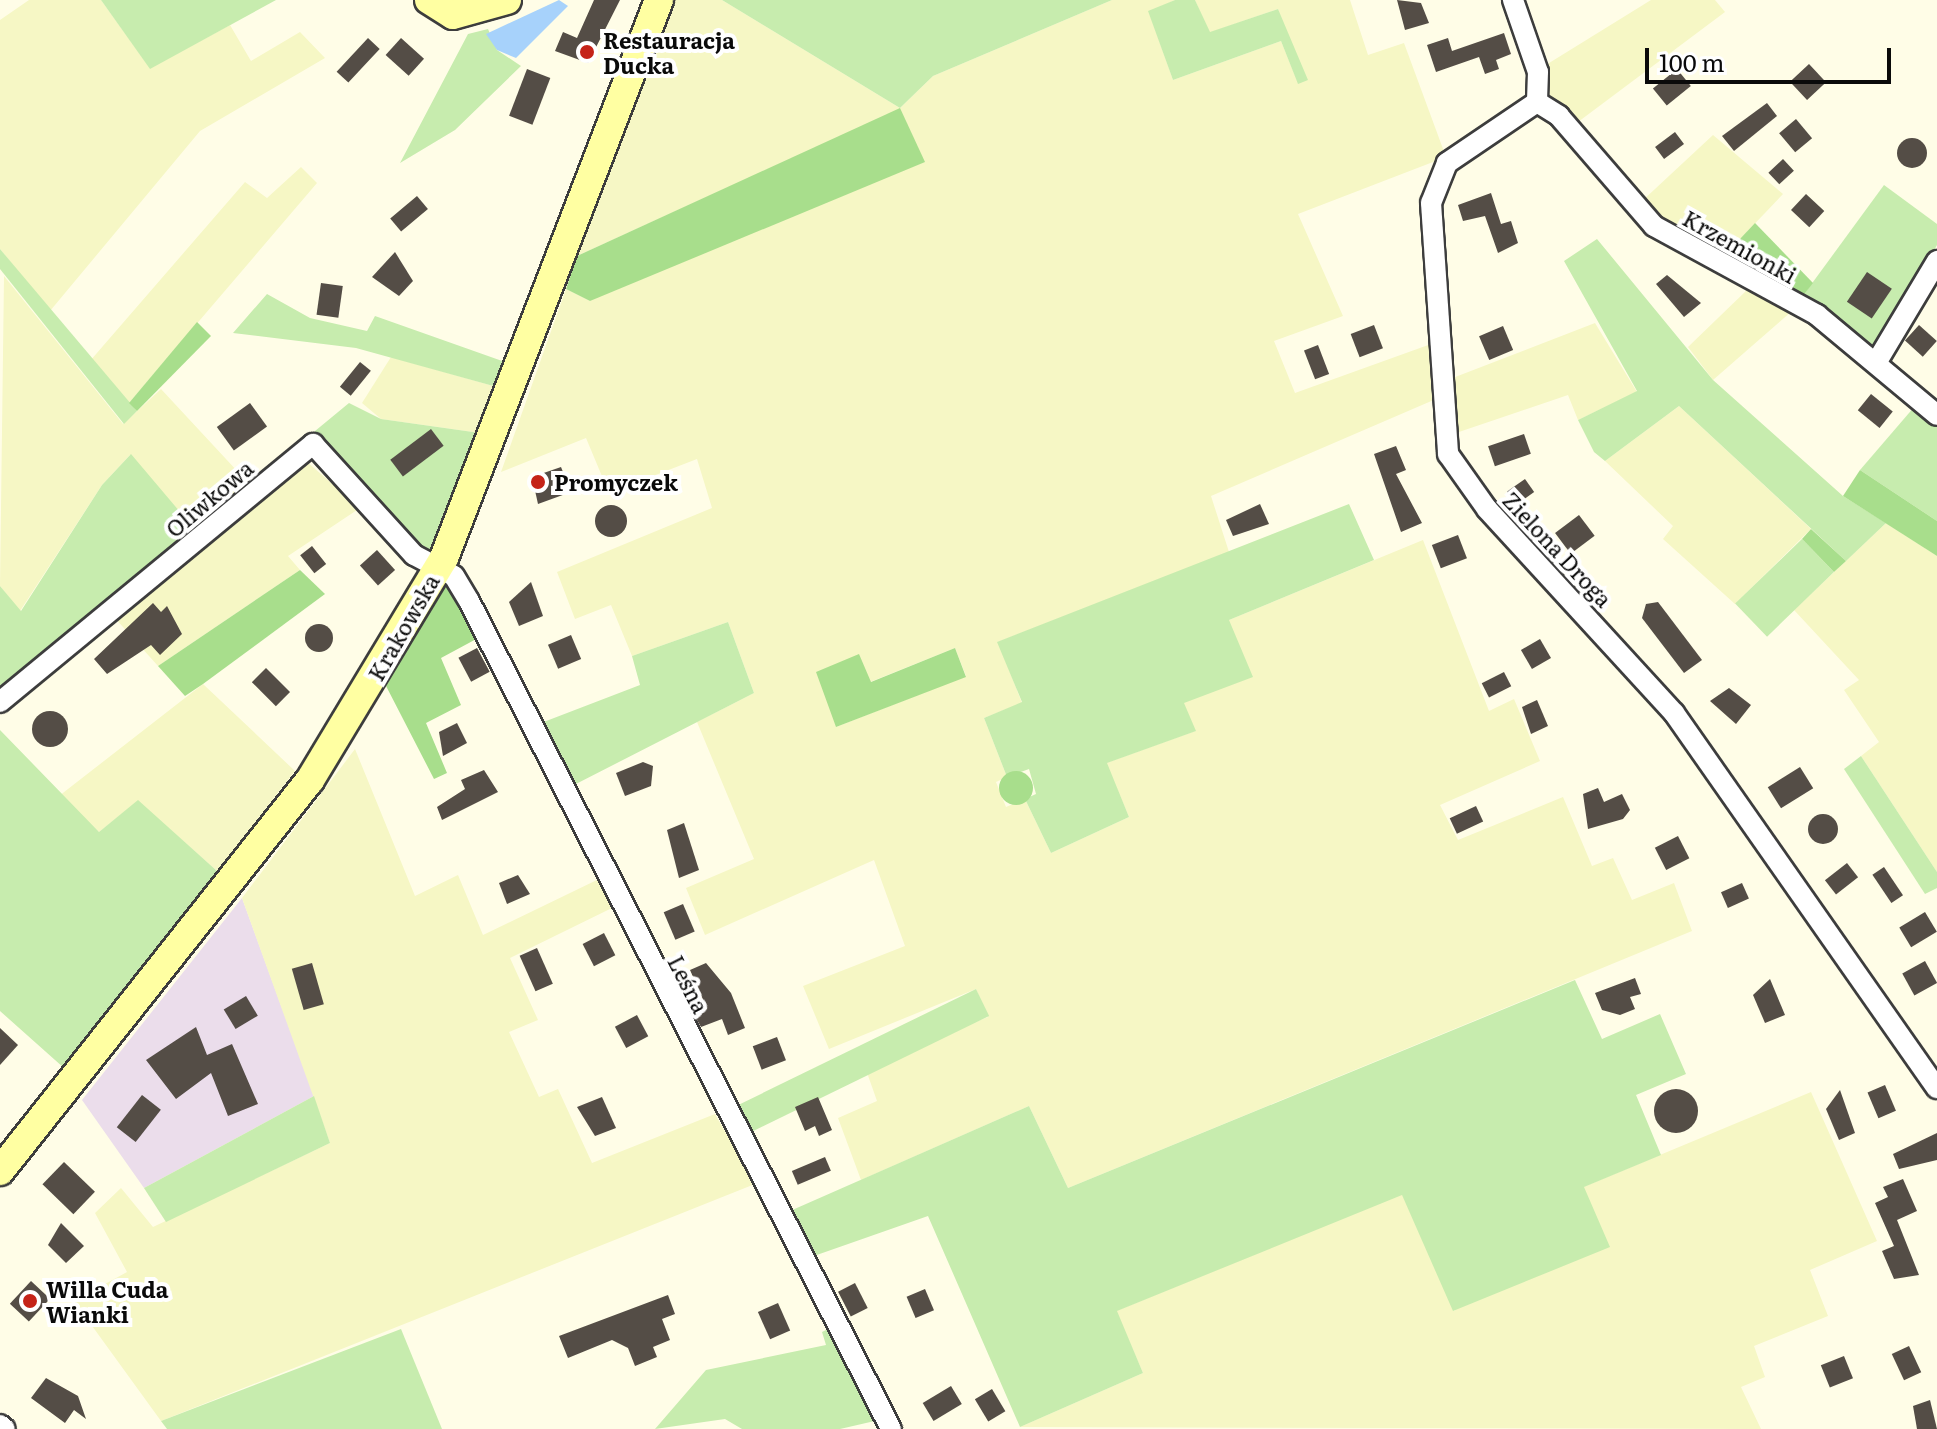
<!DOCTYPE html>
<meta charset="utf-8">
<style>
body{margin:0}
#map{position:relative;width:1937px;height:1429px;overflow:hidden;background:#fffde7;font-family:Literata,serif}
div>[style]{position:absolute}
.industrial>*{inset:0;background:#ebddeb}
.farmland>*{inset:0;background:#f6f7c5}
.green>*{inset:0;background:#c7ecae;transform-origin:0 0}
.forest>*{inset:0;background:#a8de8c}
.round{border-radius:50%}
.water>*{inset:0;background:#a7d2fb}
.building>*{inset:0;background:#544d46;transform-origin:0 0}
.roads{filter:drop-shadow(2px 0 #3d3d3d) drop-shadow(-2px 0 #3d3d3d) drop-shadow(0 2px #3d3d3d) drop-shadow(0 -2px #3d3d3d)}
.street>*{height:20px;margin:-10px;padding:0 10px;transform-origin:10px;border-radius:10px;background:#fff}
.secondary>*{height:28px;margin:-14px;padding:0 14px;transform-origin:14px;border-radius:14px;background:#ffffa2}
.dots>*{width:22px;height:22px;translate:-50% -50%;box-sizing:border-box;border:4px solid #fff;border-radius:50%}
span{translate:-50% -50%;white-space:nowrap;text-align:center;line-height:1.15;-webkit-text-stroke:8px #fff;paint-order:stroke}
.poi-label{font-size:22px;color:#0a0a0a;font-weight:700}
.left{translate:0 -50%;text-align:left}
.street-label{font-size:22px;color:#0a0a0a}
.scale{position:absolute;left:1645px;top:48px;width:246px;height:36px;box-sizing:border-box;border:4px solid #0a0a0a;border-top:0;padding-left:10px;font-size:24px;line-height:28px;white-space:nowrap;color:#0a0a0a;-webkit-text-stroke:6px #fff;paint-order:stroke}
</style>
<div id="map">
<div class="industrial">
<div style="clip-path:polygon(242px 898px,314px 1096px,144px 1188px,82px 1100px)"></div>
</div>
<div class="farmland">
<div style="clip-path:polygon(29px 0,101px 0,150px 68px,230px 25px,251px 61px,300px 32px,325px 58px,200px 131px,50px 311px,0 249px,0 20px)"></div>
<div style="clip-path:polygon(evenodd,675px 0,722px 0,900px 108px,933px 76px,1112px 0,1175px 0,1149px 12px,1173px 80px,1281px 41px,1298px 83px,1278px 9px,1209px 33px,1195px 0,1350px 0,1368px 55px,1404px 43px,1446px 157px,1298px 214px,1343px 316px,1274px 341px,1295px 393px,1431px 344px,1436px 399px,1211px 496px,1229px 552px,998px 642px,1022px 703px,984px 718px,1007px 777px,996px 782px,1006px 807px,1025px 799px,1051px 853px,1129px 817px,1106px 763px,1195px 731px,1183px 703px,1229px 620px,1423px 540px,1489px 711px,1514px 699px,1540px 761px,1440px 805px,1458px 840px,1563px 797px,1592px 866px,1613px 858px,1632px 900px,1674px 883px,1692px 931px,1068px 1188px,1029px 1106px,861px 1180px,838px 1118px,877px 1101px,865px 1067px,988px 1017px,976px 989px,829px 1049px,803px 986px,905px 946px,874px 860px,705px 935px,686px 888px,754px 859px,697px 722px,754px 693px,728px 622px,632px 656px,611px 605px,575px 619px,557px 572px,712px 508px,697px 459px,609px 493px,586px 438px,501px 472px,566px 289px,590px 301px,900px 109px,577px 256px,675px 0,955px 648px,966px 676px,836px 727px,870px 682px,955px 648px)"></div>
<div style="clip-path:polygon(1651px 0,1715px 0,1725px 12px,1574px 125px,1550px 99px,1541px 68px)"></div>
<div style="clip-path:polygon(1713px 135px,1783px 194px,1723px 257px,1657px 222px,1641px 202px)"></div>
<div style="clip-path:polygon(301px 167px,317px 183px,129px 403px,90px 361px,245px 182px,267px 198px)"></div>
<div style="clip-path:polygon(4px 276px,123px 424px,161px 389px,252px 487px,197px 532px,130px 455px,102px 485px,20px 611px,0 586px)"></div>
<div style="clip-path:polygon(1747px 290px,1792px 311px,1713px 380px,1688px 347px)"></div>
<div style="clip-path:polygon(1595px 323px,1637px 392px,1578px 420px,1568px 395px,1456px 433px,1450px 379px)"></div>
<div style="clip-path:polygon(391px 357px,497px 387px,480px 433px,381px 419px,362px 403px)"></div>
<div style="clip-path:polygon(1679px 406px,1811px 529px,1735px 604px,1663px 539px,1673px 526px,1605px 461px)"></div>
<div style="clip-path:polygon(306px 461px,360px 508px,288px 556px,300px 570px,158px 666px,114px 617px)"></div>
<div style="clip-path:polygon(1886px 523px,1937px 556px,1937px 872px,1861px 756px,1879px 742px,1844px 690px,1859px 680px,1794px 610px)"></div>
<div style="clip-path:polygon(203px 684px,295px 771px,217px 871px,138px 801px,99px 832px,59px 796px)"></div>
<div style="clip-path:polygon(355px 749px,415px 896px,458px 875px,483px 935px,601px 878px,614px 907px,510px 958px,538px 1020px,509px 1032px,539px 1097px,558px 1089px,592px 1163px,715px 1114px,755px 1184px,161px 1421px,74px 1301px,127px 1272px,95px 1213px,121px 1188px,153px 1227px,330px 1143px,242px 898px)"></div>
<div style="clip-path:polygon(1811px 1092px,1877px 1241px,1810px 1270px,1828px 1316px,1754px 1346px,1765px 1377px,1741px 1387px,1761px 1429px,1020px 1427px,1143px 1373px,1116px 1311px,1402px 1194px,1454px 1311px,1583px 1187px)"></div>
</div>
<div class="green">
<div style="clip-path:polygon(101px 0,276px 0,150px 69px)"></div>
<div style="clip-path:polygon(722px 0,1112px 0,933px 76px,900px 108px)"></div>
<div style="clip-path:polygon(1175px 0,1195px 0,1210px 32px,1278px 9px,1308px 80px,1298px 84px,1281px 41px,1173px 80px,1148px 11px)"></div>
<div style="clip-path:polygon(488px 29px,497px 50px,521px 66px,455px 130px,400px 163px,468px 34px)"></div>
<div style="clip-path:polygon(1884px 185px,1937px 224px,1937px 245px,1875px 354px,1802px 297px)"></div>
<div style="clip-path:polygon(1597px 239px,1713px 380px,1843px 496px,1886px 523px,1846px 561px,1679px 406px,1605px 461px,1594px 452px,1578px 420px,1637px 391px,1564px 261px)"></div>
<div style="clip-path:polygon(0 249px,137px 411px,124px 424px,0 269px)"></div>
<div style="clip-path:polygon(267px 294px,310px 318px,367px 331px,375px 316px,505px 362px,497px 387px,356px 348px,233px 333px)"></div>
<div style="clip-path:polygon(349px 403px,381px 419px,480px 433px,434px 547px,421px 553px,309px 436px)"></div>
<div style="clip-path:polygon(1915px 406px,1937px 425px,1937px 521px,1860px 470px)"></div>
<div style="clip-path:polygon(131px 454px,197px 532px,0 696px,0 586px,21px 611px,102px 485px)"></div>
<div style="clip-path:polygon(1349px 504px,1374px 560px,1229px 620px,1253px 677px,1184px 703px,1196px 731px,1107px 763px,1129px 817px,1051px 853px,1025px 799px,1036px 794px,1029px 769px,1007px 777px,984px 718px,1022px 702px,997px 642px)"></div>
<div style="left:1802px;top:539px;width:46px;height:93px;rotate:46deg"></div>
<div style="clip-path:polygon(728px 622px,754px 693px,572px 786px,541px 723px,640px 685px,632px 656px)"></div>
<div style="clip-path:polygon(0 730px,99px 832px,138px 800px,217px 871px,64px 1068px,0 1011px)"></div>
<div style="clip-path:polygon(1861px 756px,1937px 872px,1937px 888px,1925px 894px,1844px 769px)"></div>
<div style="clip-path:polygon(1575px 980px,1602px 1039px,1660px 1014px,1686px 1074px,1636px 1095px,1661px 1155px,1584px 1187px,1610px 1247px,1453px 1311px,1402px 1195px,1117px 1311px,1143px 1373px,1020px 1427px,928px 1216px,811px 1257px,790px 1211px,1029px 1106px,1068px 1188px)"></div>
<div style="left:976px;top:989px;width:30px;height:272px;rotate:64deg"></div>
<div style="clip-path:polygon(314px 1096px,330px 1143px,166px 1222px,144px 1188px)"></div>
<div style="clip-path:polygon(832px 1327px,879px 1420px,840px 1429px,742px 1429px,725px 1419px,655px 1429px,706px 1370px,826px 1345px,822px 1332px)"></div>
<div style="clip-path:polygon(401px 1329px,442px 1429px,167px 1429px,161px 1421px)"></div>
</div>
<div class="forest">
<div style="clip-path:polygon(900px 108px,925px 162px,590px 301px,566px 289px,577px 256px)"></div>
<div style="clip-path:polygon(1755px 223px,1813px 283px,1802px 297px,1723px 257px)"></div>
<div style="clip-path:polygon(197px 322px,211px 336px,137px 411px,129px 403px)"></div>
<div style="clip-path:polygon(1860px 470px,1937px 521px,1937px 556px,1843px 496px)"></div>
<div style="clip-path:polygon(1811px 529px,1846px 561px,1834px 572px,1802px 539px)"></div>
<div style="clip-path:polygon(300px 570px,325px 594px,203px 684px,185px 696px,158px 666px)"></div>
<div style="clip-path:polygon(447px 579px,480px 637px,441px 658px,461px 705px,426px 723px,447px 773px,434px 779px,385px 684px)"></div>
<div style="clip-path:polygon(955px 648px,966px 677px,836px 727px,816px 672px,859px 654px,871px 682px)"></div>
<div class="round" style="left:999px;top:771px;width:34px;height:34px"></div>
</div>
<div class="water">
<div style="clip-path:polygon(559px 0,568px 6px,516px 58px,497px 50px,486px 34px)"></div>
</div>
<div class="building">
<div style="clip-path:polygon(594px 0,620px 0,588px 63px,555px 51px,563px 32px,577px 38px)"></div>
<div style="clip-path:polygon(1397px 0,1421px 3px,1429px 23px,1405px 30px)"></div>
<div style="clip-path:polygon(1504px 33px,1511px 54px,1496px 60px,1499px 69px,1485px 74px,1479px 57px,1436px 72px,1427px 45px,1448px 38px,1452px 51px)"></div>
<div style="left:368px;top:38px;width:16px;height:46px;rotate:43deg"></div>
<div style="left:401px;top:38px;width:31px;height:23px;rotate:42deg"></div>
<div style="left:1809px;top:64px;width:25px;height:26px;rotate:47deg"></div>
<div style="left:527px;top:69px;width:25px;height:50px;rotate:21deg"></div>
<div style="left:1677px;top:69px;width:22px;height:31px;rotate:51deg"></div>
<div style="clip-path:polygon(1767px 103px,1777px 116px,1734px 151px,1722px 136px)"></div>
<div style="left:1796px;top:119px;width:25px;height:22px;rotate:50deg"></div>
<div style="left:1675px;top:132px;width:15px;height:25px;rotate:53deg"></div>
<div class="round" style="left:1897px;top:138px;width:30px;height:30px"></div>
<div style="left:1783px;top:159px;width:16px;height:20px;rotate:47deg"></div>
<div style="clip-path:polygon(1491px 193px,1501px 224px,1511px 221px,1518px 243px,1498px 253px,1485px 216px,1463px 221px,1458px 205px)"></div>
<div style="left:1806px;top:194px;width:25px;height:22px;rotate:43deg"></div>
<div style="left:417px;top:196px;width:17px;height:35px;rotate:50deg"></div>
<div style="clip-path:polygon(395px 252px,413px 281px,399px 296px,372px 277px)"></div>
<div style="left:1867px;top:272px;width:30px;height:36px;rotate:34deg"></div>
<div style="clip-path:polygon(1667px 275px,1701px 303px,1684px 317px,1656px 284px)"></div>
<div style="left:321px;top:283px;width:22px;height:32px;rotate:8deg"></div>
<div style="left:1374px;top:325px;width:25px;height:25px;rotate:69deg"></div>
<div style="left:1919px;top:325px;width:24px;height:21px;rotate:42deg"></div>
<div style="left:1503px;top:326px;width:26px;height:26px;rotate:67deg"></div>
<div style="left:1318px;top:345px;width:31px;height:15px;rotate:69deg"></div>
<div style="left:360px;top:362px;width:14px;height:32px;rotate:39deg"></div>
<div style="left:1871px;top:394px;width:28px;height:21px;rotate:39deg"></div>
<div style="left:250px;top:403px;width:29px;height:41px;rotate:54deg"></div>
<div style="left:431px;top:429px;width:21px;height:51px;rotate:53deg"></div>
<div style="left:1524px;top:434px;width:21px;height:38px;rotate:71deg"></div>
<div style="clip-path:polygon(1396px 446px,1406px 470px,1396px 474px,1422px 523px,1401px 532px,1374px 454px)"></div>
<div style="clip-path:polygon(561px 467px,571px 492px,538px 504px,532px 477px)"></div>
<div style="left:1525px;top:479px;width:16px;height:22px;rotate:55deg"></div>
<div style="clip-path:polygon(1260px 504px,1269px 524px,1233px 536px,1226px 520px)"></div>
<div class="round" style="left:595px;top:505px;width:32px;height:32px"></div>
<div style="left:1579px;top:515px;width:26px;height:30px;rotate:53deg"></div>
<div style="left:1458px;top:535px;width:25px;height:28px;rotate:69deg"></div>
<div style="left:312px;top:546px;width:23px;height:15px;rotate:52deg"></div>
<div style="left:377px;top:550px;width:27px;height:23px;rotate:48deg"></div>
<div style="clip-path:polygon(531px 582px,543px 616px,519px 626px,509px 602px)"></div>
<div style="clip-path:polygon(1658px 602px,1702px 660px,1684px 673px,1642px 618px,1646px 604px)"></div>
<div style="clip-path:polygon(153px 603px,161px 612px,167px 606px,182px 634px,160px 655px,151px 645px,107px 674px,94px 659px)"></div>
<div class="round" style="left:305px;top:624px;width:28px;height:28px"></div>
<div style="left:571px;top:635px;width:26px;height:25px;rotate:67deg"></div>
<div style="left:1540px;top:639px;width:22px;height:22px;rotate:60deg"></div>
<div style="left:477px;top:648px;width:27px;height:21px;rotate:62deg"></div>
<div style="left:266px;top:668px;width:34px;height:20px;rotate:45deg"></div>
<div style="left:1504px;top:672px;width:16px;height:25px;rotate:63deg"></div>
<div style="clip-path:polygon(1729px 688px,1751px 705px,1736px 724px,1710px 701px)"></div>
<div style="clip-path:polygon(1537px 700px,1548px 726px,1531px 734px,1522px 707px)"></div>
<div class="round" style="left:32px;top:711px;width:36px;height:36px"></div>
<div style="clip-path:polygon(457px 723px,467px 743px,443px 756px,439px 732px)"></div>
<div style="clip-path:polygon(643px 762px,653px 766px,651px 786px,625px 796px,616px 773px)"></div>
<div style="left:1800px;top:767px;width:25px;height:38px;rotate:58deg"></div>
<div style="clip-path:polygon(484px 770px,498px 792px,442px 820px,437px 807px,465px 789px,461px 780px)"></div>
<div style="clip-path:polygon(1598px 788px,1604px 802px,1622px 794px,1630px 810px,1623px 819px,1588px 829px,1583px 794px)"></div>
<div style="left:1476px;top:806px;width:17px;height:29px;rotate:65deg"></div>
<div class="round" style="left:1808px;top:814px;width:30px;height:30px"></div>
<div style="clip-path:polygon(684px 823px,699px 870px,679px 878px,667px 830px)"></div>
<div style="left:1678px;top:836px;width:25px;height:26px;rotate:63deg"></div>
<div style="left:1847px;top:863px;width:18px;height:28px;rotate:52deg"></div>
<div style="left:1884px;top:867px;width:34px;height:14px;rotate:56deg"></div>
<div style="clip-path:polygon(518px 875px,530px 894px,507px 904px,499px 883px)"></div>
<div style="left:1742px;top:883px;width:17px;height:23px;rotate:66deg"></div>
<div style="left:683px;top:904px;width:30px;height:21px;rotate:67deg"></div>
<div style="left:1925px;top:912px;width:23px;height:30px;rotate:59deg"></div>
<div style="left:604px;top:933px;width:25px;height:24px;rotate:63deg"></div>
<div style="left:537px;top:948px;width:39px;height:19px;rotate:66deg"></div>
<div style="left:1925px;top:961px;width:25px;height:26px;rotate:61deg"></div>
<div style="left:312px;top:963px;width:43px;height:21px;rotate:74deg"></div>
<div style="clip-path:polygon(706px 963px,731px 993px,745px 1028px,728px 1035px,722px 1019px,701px 1027px,694px 1015px,707px 1009px,690px 970px)"></div>
<div style="clip-path:polygon(1635px 978px,1641px 994px,1630px 997px,1635px 1009px,1620px 1015px,1602px 1010px,1595px 993px)"></div>
<div style="clip-path:polygon(1770px 979px,1785px 1015px,1765px 1023px,1753px 995px)"></div>
<div style="left:246px;top:996px;width:23px;height:26px;rotate:59deg"></div>
<div style="left:637px;top:1015px;width:24px;height:25px;rotate:62deg"></div>
<div style="clip-path:polygon(196px 1027px,207px 1055px,232px 1044px,258px 1104px,228px 1116px,211px 1073px,176px 1099px,146px 1060px)"></div>
<div style="clip-path:polygon(0 1028px,18px 1045px,0 1065px)"></div>
<div style="left:777px;top:1037px;width:25px;height:26px;rotate:69deg"></div>
<div style="left:1885px;top:1085px;width:28px;height:19px;rotate:67deg"></div>
<div class="round" style="left:1654px;top:1089px;width:44px;height:44px"></div>
<div style="clip-path:polygon(1840px 1090px,1855px 1133px,1839px 1140px,1826px 1109px)"></div>
<div style="left:142px;top:1095px;width:24px;height:41px;rotate:38deg"></div>
<div style="clip-path:polygon(602px 1097px,616px 1128px,595px 1136px,577px 1107px)"></div>
<div style="clip-path:polygon(818px 1097px,832px 1130px,819px 1136px,815px 1126px,805px 1131px,795px 1107px)"></div>
<div style="clip-path:polygon(1937px 1133px,1937px 1160px,1899px 1169px,1893px 1154px)"></div>
<div style="left:825px;top:1157px;width:15px;height:36px;rotate:67deg"></div>
<div style="left:64px;top:1162px;width:43px;height:31px;rotate:44deg"></div>
<div style="clip-path:polygon(1903px 1179px,1917px 1211px,1897px 1220px,1919px 1275px,1894px 1279px,1882px 1251px,1894px 1246px,1875px 1203px,1888px 1197px,1883px 1187px)"></div>
<div style="clip-path:polygon(61px 1223px,84px 1246px,66px 1263px,48px 1245px)"></div>
<div style="left:31px;top:1281px;width:26px;height:31px;rotate:43deg"></div>
<div style="left:855px;top:1283px;width:28px;height:19px;rotate:63deg"></div>
<div style="left:925px;top:1289px;width:23px;height:20px;rotate:67deg"></div>
<div style="clip-path:polygon(668px 1295px,675px 1314px,662px 1319px,670px 1340px,653px 1347px,657px 1357px,635px 1366px,628px 1348px,612px 1340px,568px 1358px,559px 1336px)"></div>
<div style="left:778px;top:1303px;width:30px;height:22px;rotate:66deg"></div>
<div style="left:1909px;top:1346px;width:29px;height:19px;rotate:65deg"></div>
<div style="left:1844px;top:1356px;width:24px;height:25px;rotate:68deg"></div>
<div style="clip-path:polygon(46px 1378px,78px 1396px,86px 1419px,74px 1410px,65px 1423px,31px 1398px)"></div>
<div style="left:951px;top:1386px;width:21px;height:33px;rotate:59deg"></div>
<div style="left:992px;top:1389px;width:26px;height:20px;rotate:59deg"></div>
<div style="clip-path:polygon(1930px 1400px,1937px 1429px,1917px 1429px,1913px 1406px)"></div>
</div>
<div class="roads">
<div class="street">
<div style="left:1513px;top:0;width:76px;rotate:70.9deg"></div>
<div style="left:1538px;top:72px;width:30px;rotate:92deg"></div>
<div style="left:1537px;top:102px;width:109px;rotate:145.9deg"></div>
<div style="left:1447px;top:163px;width:43px;rotate:111.8deg"></div>
<div style="left:1431px;top:203px;width:252px;rotate:86.1deg"></div>
<div style="left:1448px;top:454px;width:67px;rotate:54.7deg"></div>
<div style="left:1487px;top:509px;width:277px;rotate:47.5deg"></div>
<div style="left:1674px;top:713px;width:458px;rotate:55deg"></div>
<div style="left:1537px;top:102px;width:26px;rotate:32deg"></div>
<div style="left:1559px;top:116px;width:145px;rotate:49.2deg"></div>
<div style="left:1654px;top:226px;width:186px;rotate:28.6deg"></div>
<div style="left:1817px;top:315px;width:156px;rotate:39.8deg"></div>
<div style="left:1876px;top:363px;width:119px;rotate:-59.1deg"></div>
<div style="left:0;top:702px;width:406px;rotate:-39.5deg"></div>
<div style="left:313px;top:444px;width:150px;rotate:47.7deg"></div>
<div style="left:414px;top:555px;width:45px;rotate:27.7deg"></div>
<div style="left:454px;top:576px;width:29px;rotate:59deg"></div>
<div style="left:469px;top:601px;width:929px;rotate:62.99deg"></div>
<div style="left:0;top:1425px;width:6px;rotate:39deg"></div>
</div>
<div class="secondary">
<div style="left:429px;top:0;width:28px;rotate:32deg"></div>
<div style="left:453px;top:15px;width:56px;rotate:-15.5deg"></div>
<div style="left:0;top:1171px;width:499px;rotate:-51.6deg"></div>
<div style="left:310px;top:780px;width:259px;rotate:-58.9deg"></div>
<div style="left:444px;top:558px;width:598px;rotate:-68.93deg"></div>
</div>
</div>
<div class="dots">
<div style="left:587px;top:52px;background:#c52318"></div>
<div style="left:538px;top:482px;background:#c52318"></div>
<div style="left:30px;top:1301px;background:#c52318"></div>
</div>
<div class="poi-label">
<span class="left" style="left:603px;top:52px">Restauracja<br>Ducka</span>
<span class="left" style="left:554px;top:482px">Promyczek</span>
<span class="left" style="left:46px;top:1301px">Willa Cuda<br>Wianki</span>
</div>
<div class="street-label">
<span style="left:1740px;top:246px;rotate:29deg">Krzemionki</span>
<span style="left:209px;top:498px;rotate:-40deg">Oliwkowa</span>
<span style="left:1558px;top:549px;rotate:47deg">Zielona Droga</span>
<span style="left:403px;top:627px;rotate:-60deg">Krakowska</span>
<span style="left:689px;top:984px;rotate:63deg">Leśna</span>
</div>
<div class="scale">100 m</div>
</div>
